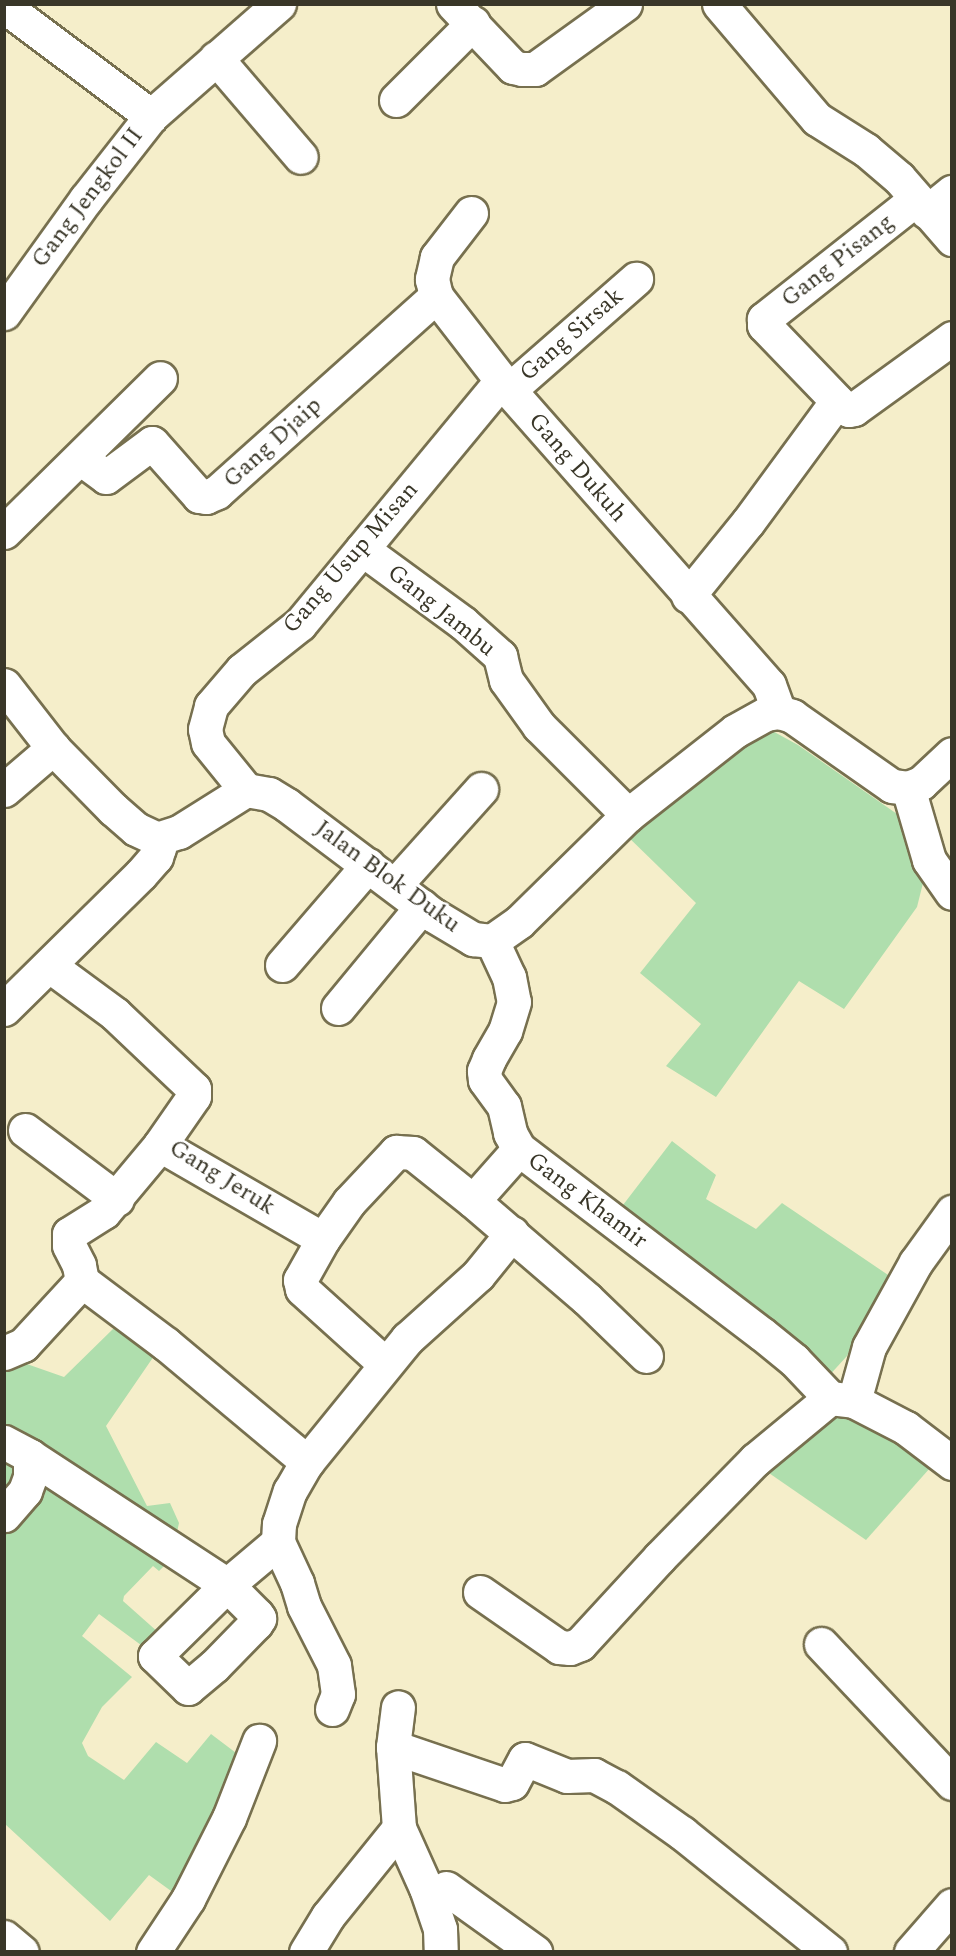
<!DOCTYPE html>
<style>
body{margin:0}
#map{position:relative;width:956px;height:1956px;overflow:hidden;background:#f5eeca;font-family:Spectral,serif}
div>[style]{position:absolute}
.green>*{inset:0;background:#afdead}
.roads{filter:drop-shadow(2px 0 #77704f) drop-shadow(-2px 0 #77704f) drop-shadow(0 2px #77704f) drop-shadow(0 -2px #77704f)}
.minor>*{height:33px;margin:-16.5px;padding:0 16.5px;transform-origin:16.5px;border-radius:16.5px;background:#fff}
.tertiary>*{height:33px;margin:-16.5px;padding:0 16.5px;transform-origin:16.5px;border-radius:16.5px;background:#fff}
span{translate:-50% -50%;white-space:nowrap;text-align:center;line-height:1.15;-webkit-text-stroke:4.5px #fff;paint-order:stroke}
.street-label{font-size:24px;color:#393628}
.frame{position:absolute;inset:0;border:6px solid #393628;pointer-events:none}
</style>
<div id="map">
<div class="green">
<div style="clip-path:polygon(767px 728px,798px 745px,897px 814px,913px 836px,925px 875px,917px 907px,844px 1009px,799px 981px,716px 1097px,666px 1066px,701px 1024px,640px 973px,696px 903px,622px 831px)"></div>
<div style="clip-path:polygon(672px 1141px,716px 1175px,706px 1199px,756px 1229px,782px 1203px,894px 1279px,860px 1329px,847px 1356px,826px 1379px,610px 1222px)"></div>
<div style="clip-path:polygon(114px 1328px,154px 1356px,106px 1426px,147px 1506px,170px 1503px,179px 1523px,171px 1559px,159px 1571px,153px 1566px,124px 1596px,123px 1601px,159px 1633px,145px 1648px,99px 1614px,82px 1636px,132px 1677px,102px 1707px,82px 1743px,88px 1756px,124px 1780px,156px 1742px,187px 1763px,211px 1734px,248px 1762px,178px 1896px,149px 1875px,110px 1921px,5px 1824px,4px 1356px,64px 1377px)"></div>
<div style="clip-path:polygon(853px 1410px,930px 1468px,866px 1540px,766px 1471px,815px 1414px)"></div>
</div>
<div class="roads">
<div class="minor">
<div style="left:453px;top:4px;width:87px;rotate:46.4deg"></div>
<div style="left:513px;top:67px;width:9px;rotate:13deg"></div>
<div style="left:522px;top:69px;width:13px"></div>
<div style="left:535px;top:69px;width:111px;rotate:-35.8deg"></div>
<div style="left:719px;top:4px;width:151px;rotate:49.6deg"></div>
<div style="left:817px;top:119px;width:58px;rotate:32.3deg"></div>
<div style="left:866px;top:150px;width:43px;rotate:40.3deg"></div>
<div style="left:899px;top:178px;width:81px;rotate:49deg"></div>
<div style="left:4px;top:6px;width:184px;rotate:36.8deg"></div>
<div style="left:216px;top:58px;width:130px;rotate:49.4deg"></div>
<div style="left:396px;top:100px;width:109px;rotate:-45deg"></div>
<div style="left:916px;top:199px;width:194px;rotate:141.7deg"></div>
<div style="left:764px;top:319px;width:6px;rotate:90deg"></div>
<div style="left:764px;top:325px;width:115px;rotate:46.1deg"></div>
<div style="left:844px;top:408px;width:5px;rotate:22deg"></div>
<div style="left:849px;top:410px;width:5px;rotate:-11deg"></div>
<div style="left:854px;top:409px;width:121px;rotate:-35.9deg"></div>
<div style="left:927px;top:212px;width:32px;rotate:-39deg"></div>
<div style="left:471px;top:213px;width:56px;rotate:127.7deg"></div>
<div style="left:437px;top:257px;width:23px;rotate:103deg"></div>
<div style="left:432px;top:279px;width:17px;rotate:77deg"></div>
<div style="left:436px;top:296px;width:119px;rotate:52.2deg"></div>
<div style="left:509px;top:390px;width:393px;rotate:48.6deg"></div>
<div style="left:769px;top:685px;width:29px;rotate:70deg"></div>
<div style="left:4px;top:313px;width:140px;rotate:-54.3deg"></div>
<div style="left:86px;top:199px;width:105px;rotate:-51.9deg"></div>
<div style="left:151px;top:116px;width:170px;rotate:-41.2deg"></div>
<div style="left:509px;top:390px;width:169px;rotate:-41.2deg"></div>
<div style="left:80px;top:458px;width:32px;rotate:36deg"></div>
<div style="left:106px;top:477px;width:57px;rotate:-36.5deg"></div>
<div style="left:152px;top:443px;width:71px;rotate:48.4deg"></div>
<div style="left:199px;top:496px;width:7px;rotate:8deg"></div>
<div style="left:206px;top:497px;width:12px;rotate:-24deg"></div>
<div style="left:217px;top:492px;width:294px;rotate:-41.8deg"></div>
<div style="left:4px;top:532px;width:219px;rotate:-44.6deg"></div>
<div style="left:362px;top:549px;width:125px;rotate:36.2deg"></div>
<div style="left:463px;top:623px;width:50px;rotate:41.7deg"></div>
<div style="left:500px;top:656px;width:25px;rotate:76deg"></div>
<div style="left:506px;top:680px;width:57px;rotate:54.3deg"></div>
<div style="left:539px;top:726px;width:126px;rotate:45deg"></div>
<div style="left:688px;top:596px;width:95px;rotate:-51deg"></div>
<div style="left:748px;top:522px;width:150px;rotate:-53.7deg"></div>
<div style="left:908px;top:788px;width:75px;rotate:73.7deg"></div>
<div style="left:929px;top:860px;width:40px;rotate:55.1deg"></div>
<div style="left:4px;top:790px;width:65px;rotate:-40.6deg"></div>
<div style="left:246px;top:790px;width:60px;rotate:-129deg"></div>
<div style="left:208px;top:743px;width:14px;rotate:-102deg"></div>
<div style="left:205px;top:729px;width:24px;rotate:-75deg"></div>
<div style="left:211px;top:706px;width:48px;rotate:-49.3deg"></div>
<div style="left:242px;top:670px;width:74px;rotate:-38.4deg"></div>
<div style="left:300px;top:624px;width:315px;rotate:-50.4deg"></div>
<div style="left:395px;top:885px;width:129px;rotate:-48.1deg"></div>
<div style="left:492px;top:941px;width:40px;rotate:65deg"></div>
<div style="left:509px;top:977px;width:25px;rotate:79deg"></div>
<div style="left:514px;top:1002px;width:30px;rotate:107deg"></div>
<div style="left:505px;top:1031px;width:32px;rotate:120deg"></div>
<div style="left:489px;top:1059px;width:13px;rotate:113deg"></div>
<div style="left:484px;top:1071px;width:9px;rotate:84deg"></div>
<div style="left:485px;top:1080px;width:32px;rotate:54deg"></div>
<div style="left:504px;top:1106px;width:28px;rotate:77deg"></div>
<div style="left:510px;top:1133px;width:18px;rotate:61deg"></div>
<div style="left:519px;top:1149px;width:305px;rotate:37.3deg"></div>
<div style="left:762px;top:1334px;width:41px;rotate:39.1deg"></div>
<div style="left:794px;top:1360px;width:52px;rotate:46.5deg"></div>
<div style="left:282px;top:965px;width:132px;rotate:-49.3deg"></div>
<div style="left:50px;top:966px;width:81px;rotate:36.4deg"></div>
<div style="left:115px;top:1014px;width:109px;rotate:43.5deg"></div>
<div style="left:194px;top:1089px;width:7px;rotate:90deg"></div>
<div style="left:194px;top:1096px;width:60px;rotate:124.8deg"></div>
<div style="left:160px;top:1145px;width:188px;rotate:30deg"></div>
<div style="left:323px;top:1239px;width:47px;rotate:119.3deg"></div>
<div style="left:300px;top:1280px;width:9px;rotate:77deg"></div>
<div style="left:302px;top:1289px;width:112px;rotate:42.1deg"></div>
<div style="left:338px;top:1008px;width:132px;rotate:-50.5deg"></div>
<div style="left:4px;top:1009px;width:192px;rotate:-44.6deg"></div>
<div style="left:141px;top:874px;width:23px;rotate:-49deg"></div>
<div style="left:156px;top:857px;width:9px;rotate:-72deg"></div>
<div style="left:159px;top:848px;width:9px;rotate:-103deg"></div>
<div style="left:25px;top:1130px;width:115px;rotate:36.9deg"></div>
<div style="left:519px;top:1149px;width:69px;rotate:131.5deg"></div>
<div style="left:473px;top:1201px;width:150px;rotate:40.7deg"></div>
<div style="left:587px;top:1299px;width:82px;rotate:44deg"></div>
<div style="left:323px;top:1239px;width:45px;rotate:-54.9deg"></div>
<div style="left:349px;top:1202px;width:69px;rotate:-46.8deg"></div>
<div style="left:396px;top:1152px;width:17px;rotate:3deg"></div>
<div style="left:413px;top:1153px;width:77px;rotate:38.7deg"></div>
<div style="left:82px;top:1281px;width:16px;rotate:-101deg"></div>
<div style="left:79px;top:1265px;width:22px;rotate:-117deg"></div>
<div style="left:69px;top:1245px;width:11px;rotate:-90deg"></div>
<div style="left:69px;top:1234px;width:41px;rotate:-32.2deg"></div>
<div style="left:104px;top:1212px;width:87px;rotate:-50.1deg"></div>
<div style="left:4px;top:1353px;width:21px;rotate:-23deg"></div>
<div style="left:23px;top:1345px;width:87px;rotate:-47.3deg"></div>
<div style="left:82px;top:1281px;width:105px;rotate:36.9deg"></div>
<div style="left:166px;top:1344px;width:184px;rotate:39.9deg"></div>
<div style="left:854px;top:1401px;width:56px;rotate:-74.5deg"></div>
<div style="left:869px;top:1347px;width:97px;rotate:-61.1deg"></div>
<div style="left:916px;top:1262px;width:62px;rotate:-54.2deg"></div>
<div style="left:4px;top:1442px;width:30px;rotate:28deg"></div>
<div style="left:30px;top:1456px;width:21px;rotate:90deg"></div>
<div style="left:30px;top:1477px;width:15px;rotate:110deg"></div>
<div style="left:25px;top:1491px;width:32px;rotate:131deg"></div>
<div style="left:30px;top:1456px;width:235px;rotate:33.2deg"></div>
<div style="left:227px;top:1585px;width:42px;rotate:45deg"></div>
<div style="left:257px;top:1615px;width:4px;rotate:56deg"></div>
<div style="left:259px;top:1618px;width:6px;rotate:121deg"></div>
<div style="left:256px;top:1623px;width:60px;rotate:134.3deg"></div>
<div style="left:214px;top:1666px;width:34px;rotate:140deg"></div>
<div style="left:188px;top:1688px;width:46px;rotate:-135.9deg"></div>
<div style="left:155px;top:1656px;width:101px;rotate:-44.6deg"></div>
<div style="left:227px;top:1585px;width:67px;rotate:-40.1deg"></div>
<div style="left:480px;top:1592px;width:96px;rotate:34.8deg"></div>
<div style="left:559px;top:1647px;width:11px;rotate:5deg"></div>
<div style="left:570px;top:1648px;width:11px;rotate:-22deg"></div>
<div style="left:580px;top:1644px;width:118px;rotate:-47.4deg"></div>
<div style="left:660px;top:1557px;width:136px;rotate:-45.6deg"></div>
<div style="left:755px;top:1460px;width:97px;rotate:-39.6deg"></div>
<div style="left:830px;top:1398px;width:24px;rotate:7deg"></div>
<div style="left:854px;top:1401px;width:59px;rotate:27.4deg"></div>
<div style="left:906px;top:1428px;width:58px;rotate:37.3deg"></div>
<div style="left:821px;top:1644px;width:191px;rotate:46.7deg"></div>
<div style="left:332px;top:1709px;width:16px;rotate:-68deg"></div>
<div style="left:338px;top:1694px;width:29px;rotate:-98deg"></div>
<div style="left:334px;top:1665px;width:66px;rotate:-117deg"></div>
<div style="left:304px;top:1606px;width:24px;rotate:-107deg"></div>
<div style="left:297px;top:1583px;width:45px;rotate:-114.9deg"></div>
<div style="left:278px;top:1542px;width:18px;rotate:-87deg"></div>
<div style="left:279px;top:1524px;width:35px;rotate:-72deg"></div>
<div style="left:290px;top:1491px;width:34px;rotate:-60deg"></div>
<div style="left:307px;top:1462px;width:159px;rotate:-50.9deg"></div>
<div style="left:407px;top:1339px;width:96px;rotate:-42deg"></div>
<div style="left:478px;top:1275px;width:54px;rotate:-51deg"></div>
<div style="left:393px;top:1747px;width:118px;rotate:18.7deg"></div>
<div style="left:505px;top:1785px;width:7px;rotate:-16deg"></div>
<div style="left:512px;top:1783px;width:27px;rotate:-62deg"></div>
<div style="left:525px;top:1759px;width:45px;rotate:22deg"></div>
<div style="left:567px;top:1776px;width:27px;rotate:-2deg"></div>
<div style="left:594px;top:1775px;width:26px;rotate:28deg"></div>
<div style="left:617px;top:1787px;width:80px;rotate:35.3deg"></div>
<div style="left:682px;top:1833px;width:190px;rotate:38.8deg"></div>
<div style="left:399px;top:1828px;width:66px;rotate:65.8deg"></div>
<div style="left:426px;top:1888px;width:43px;rotate:71.1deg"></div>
<div style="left:440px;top:1929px;width:23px;rotate:88deg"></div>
<div style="left:446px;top:1888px;width:110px;rotate:35.7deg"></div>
<div style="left:4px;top:1937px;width:23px;rotate:40deg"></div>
<div style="left:153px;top:1952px;width:64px;rotate:-56.6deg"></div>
<div style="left:188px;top:1899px;width:91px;rotate:-63.2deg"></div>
<div style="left:229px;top:1818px;width:83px;rotate:-68.7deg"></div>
<div style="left:306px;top:1952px;width:42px;rotate:-58.6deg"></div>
<div style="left:328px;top:1916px;width:113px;rotate:-51.1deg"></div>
<div style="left:399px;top:1828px;width:81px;rotate:-94.2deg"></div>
<div style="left:393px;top:1747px;width:40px;rotate:-82.9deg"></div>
</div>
<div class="tertiary">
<div style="left:4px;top:685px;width:80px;rotate:52.1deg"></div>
<div style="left:53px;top:748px;width:86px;rotate:45.5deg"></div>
<div style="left:113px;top:809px;width:30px;rotate:41deg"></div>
<div style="left:136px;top:829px;width:23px;rotate:25deg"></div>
<div style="left:157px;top:839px;width:23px;rotate:-18deg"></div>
<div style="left:179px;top:832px;width:79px;rotate:-32.1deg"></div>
<div style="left:246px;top:790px;width:23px;rotate:10deg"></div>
<div style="left:269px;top:794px;width:21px;rotate:31deg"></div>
<div style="left:287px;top:805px;width:183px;rotate:37deg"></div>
<div style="left:433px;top:915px;width:47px;rotate:31deg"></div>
<div style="left:473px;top:939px;width:19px;rotate:6deg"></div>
<div style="left:492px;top:941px;width:33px;rotate:-35deg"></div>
<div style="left:519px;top:922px;width:153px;rotate:-44.5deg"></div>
<div style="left:628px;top:815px;width:136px;rotate:-38.1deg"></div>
<div style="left:735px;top:731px;width:35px;rotate:-29deg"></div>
<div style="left:766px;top:714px;width:13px;rotate:-9deg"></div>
<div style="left:779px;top:712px;width:14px;rotate:17deg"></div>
<div style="left:792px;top:716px;width:122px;rotate:35deg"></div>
<div style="left:892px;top:786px;width:16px;rotate:7deg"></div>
<div style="left:908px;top:788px;width:14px;rotate:-21deg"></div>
<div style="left:921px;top:783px;width:42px;rotate:-43.1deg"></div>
<div style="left:911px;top:1952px;width:62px;rotate:-48.9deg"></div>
</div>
</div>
<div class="street-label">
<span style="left:88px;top:198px;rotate:-53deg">Gang Jengkol II</span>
<span style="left:838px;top:261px;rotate:-38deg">Gang Pisang</span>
<span style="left:572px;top:335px;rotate:-41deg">Gang Sirsak</span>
<span style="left:273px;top:443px;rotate:-42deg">Gang Djaip</span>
<span style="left:577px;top:468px;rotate:49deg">Gang Dukuh</span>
<span style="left:351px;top:558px;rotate:-49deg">Gang Usup Misan</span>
<span style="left:441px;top:611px;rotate:39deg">Gang Jambu</span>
<span style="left:387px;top:877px;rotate:36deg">Jalan Blok Duku</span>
<span style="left:222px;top:1178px;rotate:32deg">Gang Jeruk</span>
<span style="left:587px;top:1201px;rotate:37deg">Gang Khamir</span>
</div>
<div class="frame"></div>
</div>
